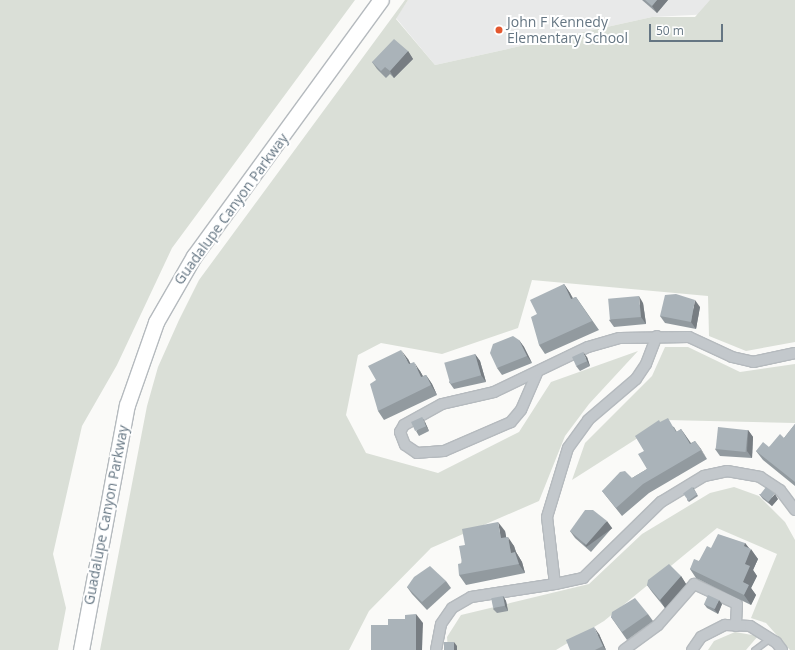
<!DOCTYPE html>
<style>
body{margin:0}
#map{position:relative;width:795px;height:650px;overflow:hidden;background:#fafaf8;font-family:"Open Sans",sans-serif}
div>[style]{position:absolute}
.built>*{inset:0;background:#e8e9e9}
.green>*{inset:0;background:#dadfd7}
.roads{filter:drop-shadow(1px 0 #b5babe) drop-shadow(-1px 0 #b5babe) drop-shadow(0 1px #b5babe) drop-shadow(0 -1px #b5babe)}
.service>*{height:5px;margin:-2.5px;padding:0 2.5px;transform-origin:2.5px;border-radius:2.5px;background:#c3c8cc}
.minor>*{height:10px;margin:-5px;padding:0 5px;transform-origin:5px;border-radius:5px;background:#c3c8cc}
.primary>*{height:15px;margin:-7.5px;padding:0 7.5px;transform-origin:7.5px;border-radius:7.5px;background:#fff}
.wall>*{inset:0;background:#929a9f}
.shaded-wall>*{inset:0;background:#777d82;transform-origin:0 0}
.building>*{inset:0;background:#aab3b9;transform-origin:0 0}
.dots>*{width:11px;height:11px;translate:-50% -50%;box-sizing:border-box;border:2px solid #fff;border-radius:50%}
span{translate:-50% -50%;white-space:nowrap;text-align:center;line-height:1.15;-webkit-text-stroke:4px #fff;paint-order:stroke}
.poi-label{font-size:14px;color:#657683}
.left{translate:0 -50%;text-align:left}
.street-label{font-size:14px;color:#657683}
.scale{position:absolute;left:649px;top:24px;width:74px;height:18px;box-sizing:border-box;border:2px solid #657683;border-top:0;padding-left:5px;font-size:12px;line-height:14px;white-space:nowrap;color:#657683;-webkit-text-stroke:3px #fff;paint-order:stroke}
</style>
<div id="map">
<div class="built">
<div style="clip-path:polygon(408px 0,723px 0,712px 14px,652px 17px,435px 65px,396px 18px)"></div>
</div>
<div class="green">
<div style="clip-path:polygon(0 0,355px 0,172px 248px,117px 365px,82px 426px,53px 554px,66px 608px,58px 650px,0 650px)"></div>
<div style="clip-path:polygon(405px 0,408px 0,396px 19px,435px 65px,652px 17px,695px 17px,710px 0,795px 0,795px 342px,746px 351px,709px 336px,708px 296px,532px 280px,518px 328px,442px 354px,381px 343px,358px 355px,346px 415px,366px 453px,438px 473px,519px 432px,551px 382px,638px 351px,589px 404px,565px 436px,539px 501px,431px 548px,369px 611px,349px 650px,100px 650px,147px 406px,158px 367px,179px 320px,199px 280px)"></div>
<div style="clip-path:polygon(665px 347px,688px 347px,740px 372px,795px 364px,795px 423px,666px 420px,572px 480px,585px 443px,652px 376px)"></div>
<div style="clip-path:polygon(734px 487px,759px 496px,785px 522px,795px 540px,795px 650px,790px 650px,766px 623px,751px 618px,777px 554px,717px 528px,604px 621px,556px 650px,448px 650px,447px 637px,461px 615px,589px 584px,642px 534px,710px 493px)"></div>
<div style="clip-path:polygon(735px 632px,758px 636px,746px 650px,708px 650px,714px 641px)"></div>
</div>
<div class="roads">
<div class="service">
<div style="left:754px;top:650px;width:20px;rotate:-37deg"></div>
</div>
<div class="minor">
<div style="left:537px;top:373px;width:40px;rotate:113.4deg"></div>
<div style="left:521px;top:410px;width:16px;rotate:130deg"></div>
<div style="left:511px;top:422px;width:73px;rotate:156.6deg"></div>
<div style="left:444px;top:451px;width:27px;rotate:176deg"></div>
<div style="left:417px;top:453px;width:14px;rotate:-146deg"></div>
<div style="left:405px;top:445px;width:14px;rotate:-111deg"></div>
<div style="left:400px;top:432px;width:8px;rotate:-60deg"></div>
<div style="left:404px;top:425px;width:43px;rotate:-28.9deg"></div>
<div style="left:442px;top:404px;width:53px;rotate:-13deg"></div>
<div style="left:494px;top:392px;width:104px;rotate:-25.6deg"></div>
<div style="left:588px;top:347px;width:33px;rotate:-16deg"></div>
<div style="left:620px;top:338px;width:69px;rotate:-0.8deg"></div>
<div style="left:689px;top:337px;width:47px;rotate:24.9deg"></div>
<div style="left:732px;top:357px;width:22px;rotate:13deg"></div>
<div style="left:753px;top:362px;width:43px;rotate:-12.1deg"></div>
<div style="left:555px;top:584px;width:29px;rotate:-12deg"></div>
<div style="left:583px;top:578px;width:109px;rotate:-44.3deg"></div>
<div style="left:661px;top:502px;width:50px;rotate:-31.2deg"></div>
<div style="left:704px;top:476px;width:24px;rotate:-12deg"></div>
<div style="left:727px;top:471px;width:34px;rotate:10deg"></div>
<div style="left:760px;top:477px;width:24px;rotate:33deg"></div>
<div style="left:780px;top:490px;width:25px;rotate:53deg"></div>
<div style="left:436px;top:650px;width:26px;rotate:-79deg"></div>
<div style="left:441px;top:624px;width:19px;rotate:-55deg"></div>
<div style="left:452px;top:608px;width:22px;rotate:-30deg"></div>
<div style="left:471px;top:597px;width:85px;rotate:-8.8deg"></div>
<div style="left:555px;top:584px;width:67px;rotate:-96.8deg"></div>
<div style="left:547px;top:517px;width:72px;rotate:-73.1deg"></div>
<div style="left:568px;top:448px;width:34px;rotate:-54deg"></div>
<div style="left:588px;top:420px;width:63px;rotate:-40.5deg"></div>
<div style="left:636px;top:379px;width:18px;rotate:-56deg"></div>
<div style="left:646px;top:364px;width:30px;rotate:-69deg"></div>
<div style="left:624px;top:650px;width:42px;rotate:-36.3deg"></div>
<div style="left:658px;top:625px;width:55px;rotate:-48.7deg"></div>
<div style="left:694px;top:584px;width:47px;rotate:24.9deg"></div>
<div style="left:737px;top:604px;width:22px;rotate:93deg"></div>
<div style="left:692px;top:650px;width:16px;rotate:-55deg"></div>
<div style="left:701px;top:637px;width:27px;rotate:-27deg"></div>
<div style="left:725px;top:625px;width:25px;rotate:2deg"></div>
<div style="left:750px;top:626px;width:31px;rotate:32deg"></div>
<div style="left:776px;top:642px;width:10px;rotate:53deg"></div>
</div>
<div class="primary">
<div style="left:81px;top:650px;width:249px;rotate:-79.4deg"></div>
<div style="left:127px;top:405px;width:88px;rotate:-70.7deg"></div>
<div style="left:156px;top:322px;width:76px;rotate:-60.1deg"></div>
<div style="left:194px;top:256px;width:317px;rotate:-53.9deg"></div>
</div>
</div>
<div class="wall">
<div style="clip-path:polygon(642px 0,668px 0,657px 13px)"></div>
<div style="clip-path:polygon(408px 51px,413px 59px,394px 78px,390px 74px,386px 78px,377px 69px,372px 62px)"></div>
<div style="clip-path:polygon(564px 284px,570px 293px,573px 298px,576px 297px,599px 330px,545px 354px,539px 345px,537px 314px)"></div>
<div style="clip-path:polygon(643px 303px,646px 324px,614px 327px,609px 320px)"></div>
<div style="clip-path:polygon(700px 307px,696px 329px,665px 323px,660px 316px)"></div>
<div style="clip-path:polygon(519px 340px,524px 347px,532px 363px,502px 375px,497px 368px)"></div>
<div style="clip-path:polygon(475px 354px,480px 361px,486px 382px,454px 389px,449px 382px)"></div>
<div style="clip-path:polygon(587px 357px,590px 366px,580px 371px,576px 366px)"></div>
<div style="clip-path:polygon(408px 359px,410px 363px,420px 371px,423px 376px,426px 375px,432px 384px,437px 395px,384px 420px,378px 411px,376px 380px)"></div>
<div style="clip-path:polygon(425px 422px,429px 431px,419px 436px,416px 431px)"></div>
<div style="clip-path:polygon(660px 422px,674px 427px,677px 432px,681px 429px,691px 443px,695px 441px,707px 459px,649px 493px,622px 516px,602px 491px,632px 478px,647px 469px,644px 451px)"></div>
<div style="clip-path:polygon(795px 424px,795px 486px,763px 460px,756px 451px,769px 447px,784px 438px)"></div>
<div style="clip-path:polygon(748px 430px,753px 437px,752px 458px,720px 456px,715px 449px)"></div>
<div style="clip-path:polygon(693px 487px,698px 496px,689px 502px,687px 500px)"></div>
<div style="clip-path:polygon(759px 494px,778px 499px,772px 506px,763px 499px)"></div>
<div style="clip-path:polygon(612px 528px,591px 552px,575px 538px,570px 531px)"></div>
<div style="clip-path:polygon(505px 531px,506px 537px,514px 546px,516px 552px,522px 562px,525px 573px,466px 585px,459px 575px,465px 545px)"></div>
<div style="clip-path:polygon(745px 543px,758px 559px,753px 570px,757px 576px,751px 588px,756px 595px,751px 605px,696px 578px,690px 569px,699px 561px,711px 548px)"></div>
<div style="clip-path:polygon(681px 576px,686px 584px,665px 608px,652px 592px,647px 585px)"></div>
<div style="clip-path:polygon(446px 581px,451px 588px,427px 610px,412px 594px,407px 587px)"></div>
<div style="clip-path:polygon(503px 596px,506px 601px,508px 611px,497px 613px,493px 609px)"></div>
<div style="clip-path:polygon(704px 604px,722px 604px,718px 614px,707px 608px)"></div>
<div style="clip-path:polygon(648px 614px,653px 621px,627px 640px,611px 617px)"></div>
<div style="clip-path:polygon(599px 634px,606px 650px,570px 650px)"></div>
</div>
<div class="shaded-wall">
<div style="clip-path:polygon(657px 0,668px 0,657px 13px,652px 6px)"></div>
<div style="clip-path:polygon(408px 51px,413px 59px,394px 78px,390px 71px)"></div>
<div style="clip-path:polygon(564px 284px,570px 293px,577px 308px,571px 299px)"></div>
<div style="clip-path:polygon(639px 296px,643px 303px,646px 324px,641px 317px)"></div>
<div style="clip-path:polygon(695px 300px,700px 307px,696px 329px,691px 322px)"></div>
<div style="clip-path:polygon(519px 340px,524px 347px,532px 363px,527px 356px)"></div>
<div style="clip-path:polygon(401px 350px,408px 359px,415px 373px,409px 364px)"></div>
<div style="clip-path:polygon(583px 352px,587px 357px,590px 366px,587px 361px)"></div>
<div style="clip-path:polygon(475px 354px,480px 361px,486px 382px,481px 375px)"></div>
<div style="clip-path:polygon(414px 362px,420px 371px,428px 386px,421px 377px)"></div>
<div style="clip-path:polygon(426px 375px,432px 384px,437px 395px,431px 385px)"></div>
<div style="clip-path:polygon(422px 417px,425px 422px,429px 431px,426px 426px)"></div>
<div style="clip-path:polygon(681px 429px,687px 438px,696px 452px,690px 444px)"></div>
<div style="clip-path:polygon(748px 430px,753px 437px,752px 458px,747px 451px)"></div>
<div style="clip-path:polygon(695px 441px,701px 449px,707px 459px)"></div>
<div style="clip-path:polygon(775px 494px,778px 499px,772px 506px,768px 502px)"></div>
<div style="left:607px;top:521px;width:9px;height:32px;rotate:54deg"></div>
<div style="clip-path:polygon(498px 522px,505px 531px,508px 547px,501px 538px)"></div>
<div style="clip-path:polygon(508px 537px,514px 546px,516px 552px,522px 562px,525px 573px,511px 553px)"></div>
<div style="clip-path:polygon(745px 543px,751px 551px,751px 549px,758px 559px,753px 570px,757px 576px,751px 588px,756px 595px,751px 605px,744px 595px,743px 582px,745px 564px,744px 546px)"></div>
<div style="clip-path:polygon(681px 576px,686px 584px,665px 608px,660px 600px)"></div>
<div style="clip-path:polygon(503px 596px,506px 601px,508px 611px,505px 606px)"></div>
<div style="clip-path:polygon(719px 600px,722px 604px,718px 614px,714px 609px)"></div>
<div style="clip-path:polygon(416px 614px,423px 623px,422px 650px,416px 650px)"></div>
<div style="clip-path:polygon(594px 627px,599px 634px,606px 650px,603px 646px)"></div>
<div style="clip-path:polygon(454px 642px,457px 646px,457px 650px,454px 650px)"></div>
</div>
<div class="building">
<div style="clip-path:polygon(645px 0,657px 0,652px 6px)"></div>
<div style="clip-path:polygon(394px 39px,408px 51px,390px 71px,385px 67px,381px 71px,372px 62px)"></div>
<div style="clip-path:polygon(564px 284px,571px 299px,576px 297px,592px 321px,539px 345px,531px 317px,537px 314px,530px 300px)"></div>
<div style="clip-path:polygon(676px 294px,695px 300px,691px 322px,660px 316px,665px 295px)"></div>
<div style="left:639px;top:296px;width:21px;height:31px;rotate:85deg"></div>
<div style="clip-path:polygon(513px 336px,519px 340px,527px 356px,497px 368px,490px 353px,493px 344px)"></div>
<div style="clip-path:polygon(401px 350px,409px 364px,414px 362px,421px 377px,426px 375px,431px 385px,378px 411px,370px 384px,376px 380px,368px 366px)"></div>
<div style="left:583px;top:352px;width:10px;height:12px;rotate:66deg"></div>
<div style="left:475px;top:354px;width:22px;height:32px;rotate:74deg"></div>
<div style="left:422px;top:417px;width:10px;height:12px;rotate:66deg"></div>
<div style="clip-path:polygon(668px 418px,676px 432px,681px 429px,690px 444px,695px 441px,701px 450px,643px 484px,616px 508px,602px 491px,620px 472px,625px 471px,632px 478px,647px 469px,638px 454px,644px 451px,635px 436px,659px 420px,660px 422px)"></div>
<div style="clip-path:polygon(795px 424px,795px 482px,756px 451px,763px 442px,769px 447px,780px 434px,784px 438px)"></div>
<div style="left:718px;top:427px;width:30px;height:22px;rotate:6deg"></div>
<div style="left:692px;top:487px;width:9px;height:11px;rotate:54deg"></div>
<div style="left:766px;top:487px;width:11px;height:10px;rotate:38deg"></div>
<div style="clip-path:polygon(585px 510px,593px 510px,607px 521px,586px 545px,570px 531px)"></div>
<div style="clip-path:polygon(498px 522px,501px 538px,508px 537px,511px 553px,515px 552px,519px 564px,459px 575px,458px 564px,462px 563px,459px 546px,465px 545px,462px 529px)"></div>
<div style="clip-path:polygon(718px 534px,745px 543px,744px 546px,751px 549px,745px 564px,750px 566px,743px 582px,749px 585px,744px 595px,690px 569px,694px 559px,699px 561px,707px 546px,711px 548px)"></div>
<div style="clip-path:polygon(669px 564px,681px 576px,660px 600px,647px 585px,648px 580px)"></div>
<div style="clip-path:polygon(430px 566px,446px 581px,422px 602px,407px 587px,414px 577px)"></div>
<div style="left:708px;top:595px;width:12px;height:10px;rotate:24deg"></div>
<div style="left:503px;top:596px;width:10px;height:12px;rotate:79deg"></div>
<div style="clip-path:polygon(635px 598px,648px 614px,622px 632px,611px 617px,612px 612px)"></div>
<div style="clip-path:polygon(416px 614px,416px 650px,371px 650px,371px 625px,388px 625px,388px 619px,405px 619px,405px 615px)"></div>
<div style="clip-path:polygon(594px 627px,603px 646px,595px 650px,570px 650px,566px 640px)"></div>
<div style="left:444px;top:642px;width:10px;height:8px"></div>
</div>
<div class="dots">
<div style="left:499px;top:30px;background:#e4572e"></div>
</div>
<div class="poi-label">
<span class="left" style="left:507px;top:30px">John F Kennedy<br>Elementary School</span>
</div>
<div class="street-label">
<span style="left:231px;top:209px;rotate:-54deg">Guadalupe Canyon Parkway</span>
<span style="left:106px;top:515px;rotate:-79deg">Guadalupe Canyon Parkway</span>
</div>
<div class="scale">50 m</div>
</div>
